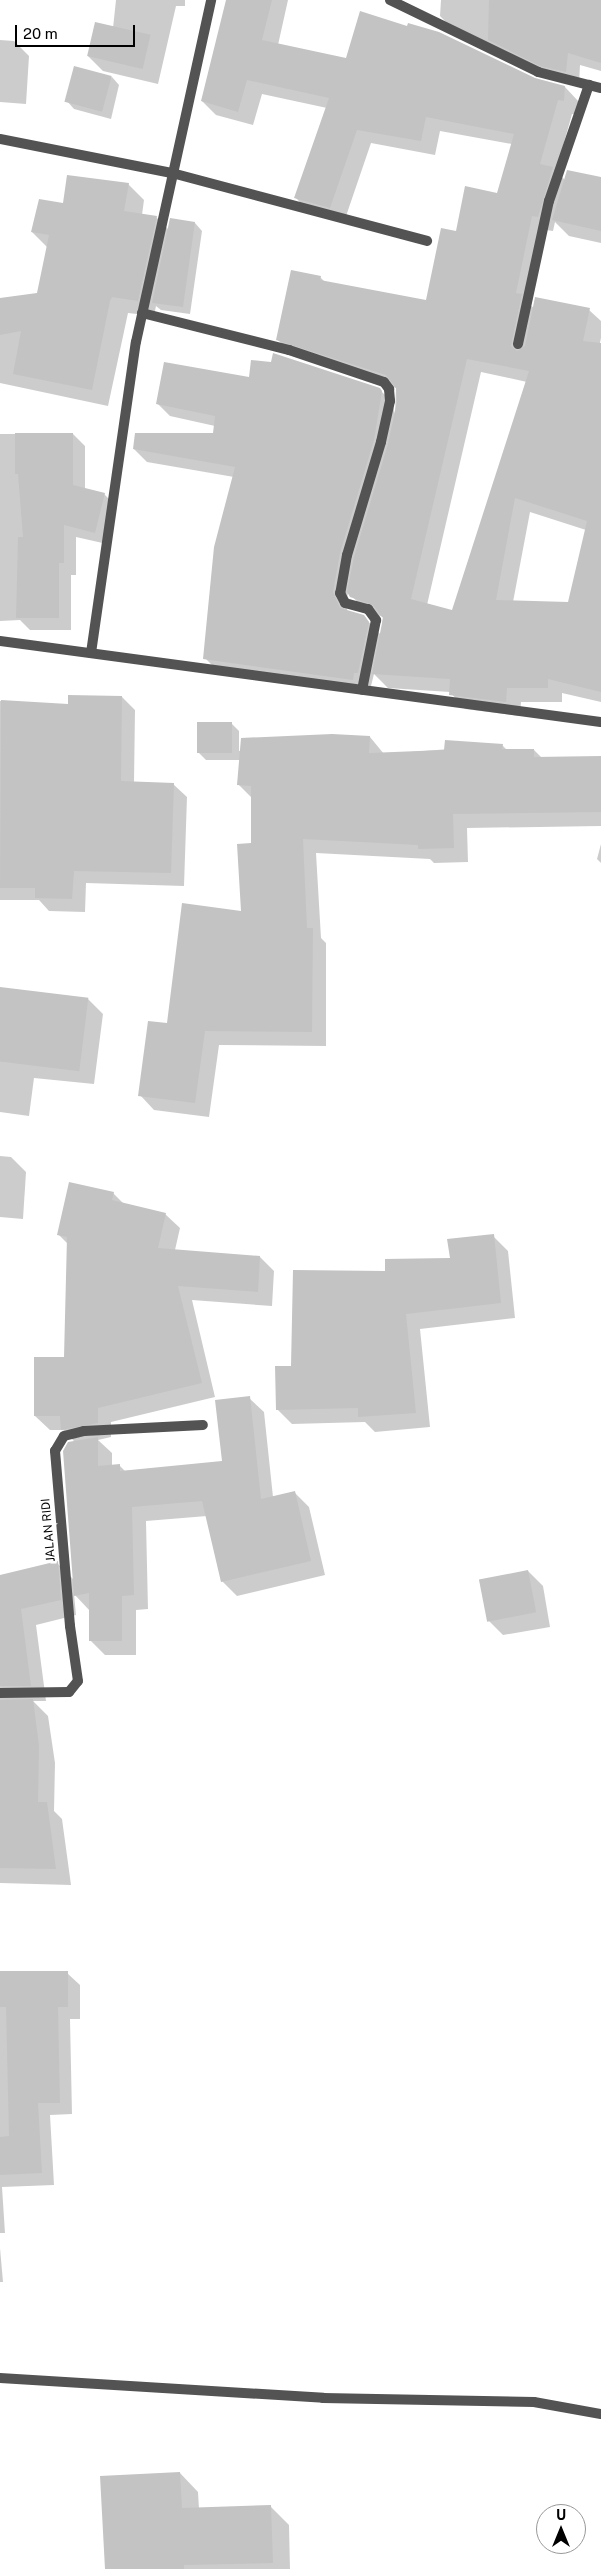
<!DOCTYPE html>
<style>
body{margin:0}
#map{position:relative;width:601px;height:2569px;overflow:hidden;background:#fff;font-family:"Public Sans",sans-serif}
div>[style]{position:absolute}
.shadow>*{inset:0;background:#0003}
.building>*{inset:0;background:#c3c3c3;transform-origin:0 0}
.street>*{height:10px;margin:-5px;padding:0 5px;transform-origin:5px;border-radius:5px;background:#535353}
span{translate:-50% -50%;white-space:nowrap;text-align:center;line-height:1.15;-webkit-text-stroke:5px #fff;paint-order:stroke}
.street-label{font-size:12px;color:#000}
.north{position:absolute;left:536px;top:2504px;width:50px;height:50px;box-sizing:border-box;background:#fff;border:1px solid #999;border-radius:50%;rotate:0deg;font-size:14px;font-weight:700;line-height:20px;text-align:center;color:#000}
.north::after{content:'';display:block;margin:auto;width:18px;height:22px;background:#000;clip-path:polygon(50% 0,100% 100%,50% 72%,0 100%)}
.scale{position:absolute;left:15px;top:25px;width:120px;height:22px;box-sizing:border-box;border:2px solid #000;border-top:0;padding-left:6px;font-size:15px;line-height:18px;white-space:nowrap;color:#000;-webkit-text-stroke:4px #fff;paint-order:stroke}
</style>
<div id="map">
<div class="shadow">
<div style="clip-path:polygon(116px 0,185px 0,185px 6px,176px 6px,158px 84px,103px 71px,88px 56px,113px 28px)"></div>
<div style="clip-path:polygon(evenodd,228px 0,288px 0,278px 45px,347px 59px,535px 79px,565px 87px,579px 102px,578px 115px,572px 114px,556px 171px,565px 180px,601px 178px,601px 243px,569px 236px,555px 222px,553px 231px,546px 230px,530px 305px,534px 308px,589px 310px,601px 321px,601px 338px,590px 390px,601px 393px,601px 702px,562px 693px,562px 702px,521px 702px,520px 716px,465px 709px,450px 692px,388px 688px,374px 674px,371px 686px,218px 671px,205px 658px,234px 477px,147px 462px,134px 449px,214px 434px,215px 426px,170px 416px,157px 403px,250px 378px,379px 389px,392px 402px,395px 414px,396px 388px,292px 354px,277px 339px,320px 277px,325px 282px,427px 301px,457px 233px,498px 195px,512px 144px,440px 131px,435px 155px,371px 143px,344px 222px,310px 213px,296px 198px,327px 108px,262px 94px,253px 125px,216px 115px,202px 101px,228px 0,481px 372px,527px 382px,452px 612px,427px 605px,481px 372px,228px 0,530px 512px,586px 530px,569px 604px,513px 602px,530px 512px,228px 0,348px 592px,366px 611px,383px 617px,381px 635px,363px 616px,348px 612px,346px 606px,348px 592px)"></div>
<div style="clip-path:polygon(441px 0,601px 0,601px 71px,580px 65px,579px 84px,555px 78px,453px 29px,440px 16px)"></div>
<div style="clip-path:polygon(0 40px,14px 41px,29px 56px,26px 104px,0 102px)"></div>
<div style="clip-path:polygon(112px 77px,119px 85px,111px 119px,74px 109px,67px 101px)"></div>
<div style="clip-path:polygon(128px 184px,144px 200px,142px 215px,156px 217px,169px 230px,195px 223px,202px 231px,190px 314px,161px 310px,156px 306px,154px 316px,128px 313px,108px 406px,0 383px,0 299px,38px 294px,48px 248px,32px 232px,64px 204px)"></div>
<div style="clip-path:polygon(0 434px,73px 434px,85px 446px,85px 489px,104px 494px,117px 507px,107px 544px,76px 537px,76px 575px,71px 575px,71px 630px,30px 630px,20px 620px,0 621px)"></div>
<div style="clip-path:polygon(122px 697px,135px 710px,134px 783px,173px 784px,187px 797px,184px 886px,86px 883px,85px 912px,49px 911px,39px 900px,0 900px,0 701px,69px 705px)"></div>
<div style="clip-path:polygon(231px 723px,239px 731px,239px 751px,370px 737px,384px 754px,502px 745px,507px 750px,534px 750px,542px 758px,601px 788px,601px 826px,467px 828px,468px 862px,434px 863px,430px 859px,316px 853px,321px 938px,326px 943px,326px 1046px,219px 1045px,209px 1117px,154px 1110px,140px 1095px,168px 1025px,242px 912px,252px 844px,252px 798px,238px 784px,240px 760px,206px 760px,198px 752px)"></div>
<div style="clip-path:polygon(601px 844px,601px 863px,597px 859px)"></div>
<div style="clip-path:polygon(0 988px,88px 999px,103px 1014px,94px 1084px,34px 1078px,29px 1116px,0 1112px)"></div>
<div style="clip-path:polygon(0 1156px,11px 1157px,26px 1172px,23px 1219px,0 1217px)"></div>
<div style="clip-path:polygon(113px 1193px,124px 1204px,165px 1214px,180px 1228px,175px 1250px,260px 1257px,274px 1271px,272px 1306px,192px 1300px,215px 1397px,111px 1422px,111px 1437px,98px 1440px,112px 1453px,112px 1466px,119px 1465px,125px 1471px,223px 1462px,249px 1398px,264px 1412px,273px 1497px,294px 1492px,309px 1507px,325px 1575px,237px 1596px,222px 1581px,207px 1516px,146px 1521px,148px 1609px,136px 1610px,136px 1655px,105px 1655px,90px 1640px,90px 1611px,74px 1594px,76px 1615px,36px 1625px,46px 1701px,33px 1701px,48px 1716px,55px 1763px,54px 1811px,62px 1819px,71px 1885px,0 1883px,0 1576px,57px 1563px,74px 1580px,75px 1442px,63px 1430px,50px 1430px,35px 1416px,65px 1358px,68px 1244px,59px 1235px)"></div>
<div style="clip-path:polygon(493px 1236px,508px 1251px,515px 1318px,420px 1329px,430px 1427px,375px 1432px,365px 1422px,292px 1424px,277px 1409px,292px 1367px,451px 1259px)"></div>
<div style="clip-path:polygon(528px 1571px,543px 1586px,550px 1627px,503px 1635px,488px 1620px)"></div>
<div style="clip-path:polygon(0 1973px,67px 1973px,80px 1985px,80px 2019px,70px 2019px,72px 2114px,50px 2115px,54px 2185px,2px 2187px,5px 2233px,0 2233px)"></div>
<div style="clip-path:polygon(0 2248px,3px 2282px,0 2282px)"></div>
<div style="clip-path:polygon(180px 2473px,198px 2492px,199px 2509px,270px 2506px,289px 2525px,290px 2569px,106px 2569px)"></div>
</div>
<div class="building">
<div style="clip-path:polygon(evenodd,226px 0,272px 0,262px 40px,346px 58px,360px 11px,407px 26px,408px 23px,439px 32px,535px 78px,565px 86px,564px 101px,558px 100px,540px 164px,553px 167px,538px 217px,532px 216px,516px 293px,522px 294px,511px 346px,517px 351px,525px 346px,535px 297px,590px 308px,583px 341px,601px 343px,601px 692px,548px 679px,548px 688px,507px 688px,506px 702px,449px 695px,450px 679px,372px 674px,383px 618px,373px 605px,350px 597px,347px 592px,354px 557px,388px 444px,397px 402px,396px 388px,386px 375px,276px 340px,291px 270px,321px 276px,320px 280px,426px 300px,441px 228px,456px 231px,465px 186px,497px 193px,514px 134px,426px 117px,421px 141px,357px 130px,330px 208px,294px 198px,329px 98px,247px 80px,238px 112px,201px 101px,226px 0,467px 359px,529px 371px,452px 610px,411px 599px,467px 359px,226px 0,515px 498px,587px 521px,568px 602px,496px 600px,515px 498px)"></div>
<div style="clip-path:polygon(489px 0,601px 0,601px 63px,568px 53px,566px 72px,540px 66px,488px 40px)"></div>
<div style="left:95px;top:22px;width:57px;height:35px;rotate:13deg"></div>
<div style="left:74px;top:66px;width:39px;height:37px;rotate:15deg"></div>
<div style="clip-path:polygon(567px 170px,601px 177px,601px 231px,552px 220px)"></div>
<div style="clip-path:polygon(67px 175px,129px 183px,124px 211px,157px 216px,138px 301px,112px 297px,110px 301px,92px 390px,13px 374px,21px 331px,0 335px,0 298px,37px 293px,49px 235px,31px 232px,39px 199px,63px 203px)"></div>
<div style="clip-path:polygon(170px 218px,195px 222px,183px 307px,152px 303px)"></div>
<div style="clip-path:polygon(273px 353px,380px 388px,382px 391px,374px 440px,340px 553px,333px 592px,340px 608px,364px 615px,369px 622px,358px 673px,354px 673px,353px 680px,203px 659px,214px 547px,235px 467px,133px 449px,135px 433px,213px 433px,215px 416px,156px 404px,164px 362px,249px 377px,251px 360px,271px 362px)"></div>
<div style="clip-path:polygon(15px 433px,73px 433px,73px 485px,105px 493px,95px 533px,64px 525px,64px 563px,59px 563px,59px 618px,16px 618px,18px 537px,23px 537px,18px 474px,15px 474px)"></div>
<div style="clip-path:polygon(68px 695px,122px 696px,121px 781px,174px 783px,171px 873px,74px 871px,72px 899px,35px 898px,35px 888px,0 888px,1px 700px,68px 704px)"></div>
<div style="left:197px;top:722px;width:35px;height:31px"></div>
<div style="clip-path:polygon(332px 734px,370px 736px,369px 753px,444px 750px,445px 740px,503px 744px,502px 749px,534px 749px,534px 757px,601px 756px,601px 812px,453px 814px,454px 848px,418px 849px,418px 845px,303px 839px,307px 928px,313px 928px,312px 1032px,205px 1031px,195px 1103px,138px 1096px,148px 1021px,167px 1023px,182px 903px,241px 911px,237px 844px,251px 843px,251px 786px,237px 785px,241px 738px)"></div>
<div style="left:0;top:987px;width:89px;height:74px;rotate:7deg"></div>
<div style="clip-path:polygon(69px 1182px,114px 1192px,112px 1200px,166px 1213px,158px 1248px,260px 1256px,258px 1292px,178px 1286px,202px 1383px,98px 1408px,98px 1423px,61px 1430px,60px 1416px,34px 1416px,34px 1357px,64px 1357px,67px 1237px,57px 1235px)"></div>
<div style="clip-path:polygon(494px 1234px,501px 1303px,406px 1314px,416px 1413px,358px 1417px,358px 1408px,276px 1410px,275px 1366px,291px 1366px,293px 1270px,385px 1271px,385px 1259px,450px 1258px,447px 1239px)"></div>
<div style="clip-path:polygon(250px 1396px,261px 1499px,295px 1491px,311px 1561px,221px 1582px,202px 1501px,132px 1507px,134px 1595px,122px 1596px,122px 1641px,89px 1641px,89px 1593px,74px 1596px,63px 1451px,68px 1442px,98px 1437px,98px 1466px,120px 1464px,120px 1471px,222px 1461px,215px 1400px)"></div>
<div style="clip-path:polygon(58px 1561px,61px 1600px,21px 1609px,31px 1686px,0 1686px,0 1575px)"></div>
<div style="left:528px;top:1570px;width:43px;height:50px;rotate:79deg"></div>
<div style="clip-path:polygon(33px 1699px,39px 1746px,38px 1802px,47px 1802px,56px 1869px,0 1868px,0 1700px)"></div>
<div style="clip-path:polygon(0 1971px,68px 1971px,68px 2007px,58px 2007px,60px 2103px,38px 2103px,42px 2173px,0 2175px,0 2137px,9px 2136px,6px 2007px,0 2007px)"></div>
<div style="clip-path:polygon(180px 2472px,182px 2508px,271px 2505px,273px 2563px,184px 2565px,184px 2569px,105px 2569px,100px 2476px)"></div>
</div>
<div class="street">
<div style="left:390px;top:0;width:165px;rotate:25.9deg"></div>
<div style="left:538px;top:72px;width:65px;rotate:14.3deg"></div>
<div style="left:0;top:139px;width:175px;rotate:11.2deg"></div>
<div style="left:172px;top:173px;width:264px;rotate:14.9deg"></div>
<div style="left:142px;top:313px;width:152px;rotate:14.1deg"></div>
<div style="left:289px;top:350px;width:100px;rotate:18.6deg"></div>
<div style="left:384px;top:382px;width:9px;rotate:54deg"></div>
<div style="left:389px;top:389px;width:12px;rotate:85deg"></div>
<div style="left:390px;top:401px;width:42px;rotate:102.4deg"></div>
<div style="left:381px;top:442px;width:118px;rotate:106.7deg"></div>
<div style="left:347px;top:555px;width:39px;rotate:100deg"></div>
<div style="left:340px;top:593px;width:11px;rotate:63deg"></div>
<div style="left:345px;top:603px;width:24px;rotate:15deg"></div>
<div style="left:368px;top:609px;width:14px;rotate:54deg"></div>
<div style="left:376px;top:620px;width:71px;rotate:101.3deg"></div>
<div style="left:518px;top:344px;width:146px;rotate:-77.8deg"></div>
<div style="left:549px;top:201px;width:123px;rotate:-71deg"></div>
<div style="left:0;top:641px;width:606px;rotate:7.68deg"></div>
<div style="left:91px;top:653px;width:314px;rotate:-81.8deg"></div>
<div style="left:136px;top:342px;width:350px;rotate:-77.6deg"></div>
<div style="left:0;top:1693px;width:69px;rotate:-0.8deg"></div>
<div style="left:69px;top:1692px;width:14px;rotate:-51deg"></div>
<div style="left:78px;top:1681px;width:56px;rotate:-98.3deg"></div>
<div style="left:70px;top:1626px;width:176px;rotate:-94.9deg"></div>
<div style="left:55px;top:1451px;width:17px;rotate:-59deg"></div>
<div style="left:64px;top:1436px;width:21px;rotate:-14deg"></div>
<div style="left:84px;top:1431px;width:119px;rotate:-2.9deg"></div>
<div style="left:0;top:2378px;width:324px;rotate:3.5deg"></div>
<div style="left:323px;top:2398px;width:211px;rotate:1.1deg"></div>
<div style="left:534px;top:2402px;width:68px;rotate:10.2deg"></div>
</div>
<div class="street-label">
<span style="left:49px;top:1530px;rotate:-95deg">JALAN RIDI</span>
</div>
<div class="north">U</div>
<div class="scale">20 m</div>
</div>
